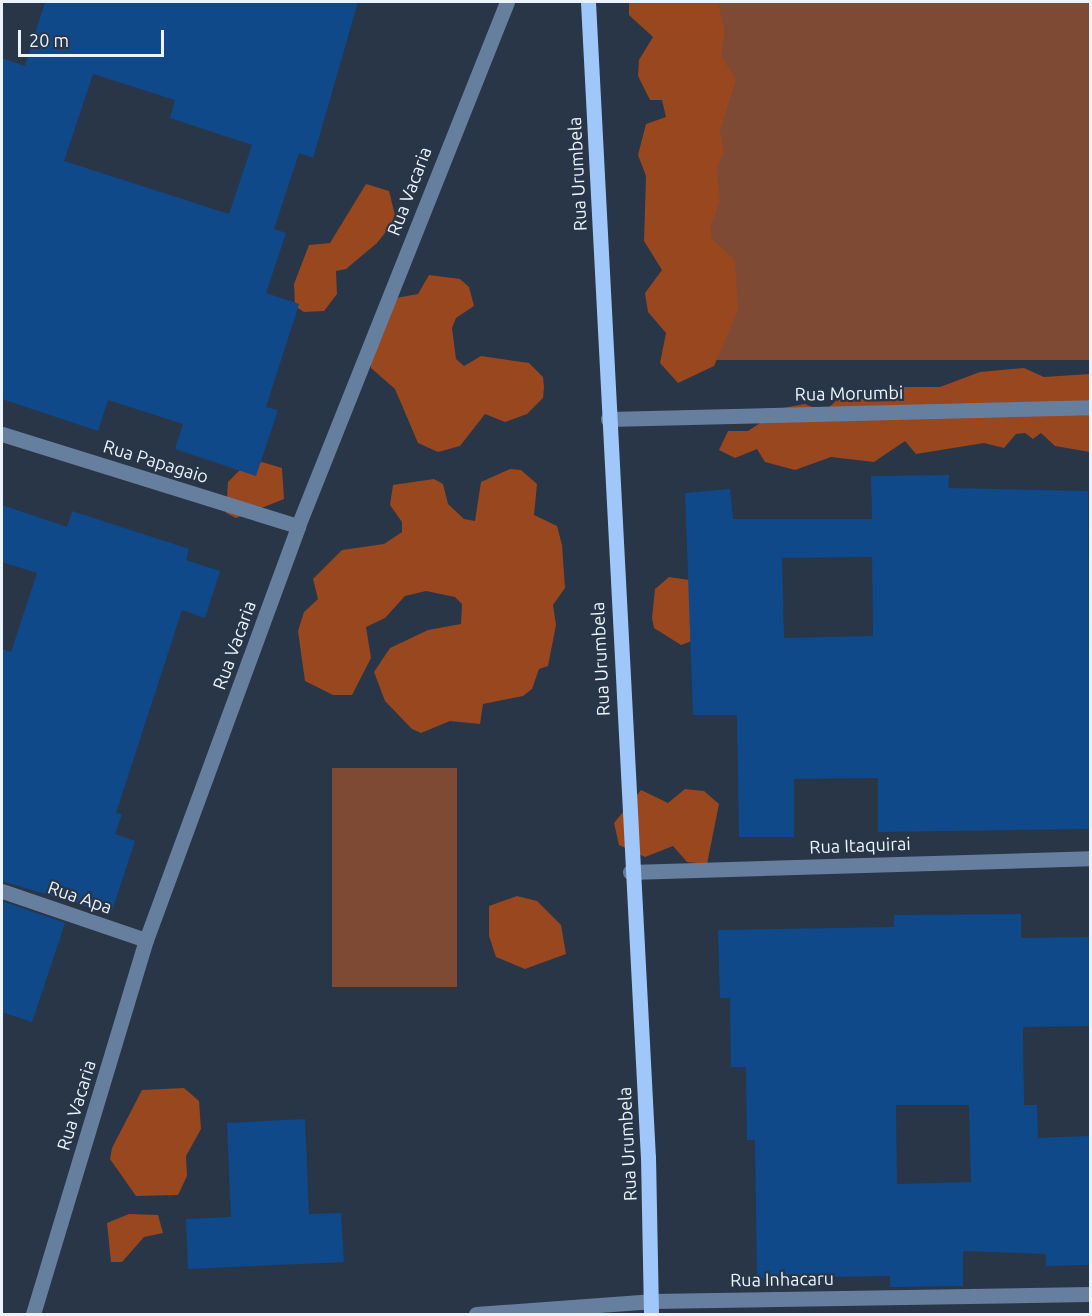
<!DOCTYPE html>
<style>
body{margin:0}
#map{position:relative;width:1092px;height:1316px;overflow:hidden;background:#283647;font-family:Ubuntu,sans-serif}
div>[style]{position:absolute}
.green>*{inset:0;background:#7e4a33;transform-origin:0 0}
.forest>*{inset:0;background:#99471e}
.building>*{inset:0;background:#0f498a}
.minor>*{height:15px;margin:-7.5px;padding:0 7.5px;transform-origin:7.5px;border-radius:7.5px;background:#677f9e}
.major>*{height:15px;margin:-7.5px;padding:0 7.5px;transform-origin:7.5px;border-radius:7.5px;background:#a0c7fa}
span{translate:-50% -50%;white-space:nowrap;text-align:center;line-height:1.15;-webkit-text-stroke:4.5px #283647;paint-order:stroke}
.street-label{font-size:18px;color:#ebf3fe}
.frame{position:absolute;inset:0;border:3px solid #ebf3fe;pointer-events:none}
.scale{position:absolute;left:18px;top:30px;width:146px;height:27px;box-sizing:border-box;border:3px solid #ebf3fe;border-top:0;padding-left:8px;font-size:18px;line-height:21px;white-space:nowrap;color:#ebf3fe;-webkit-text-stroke:4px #283647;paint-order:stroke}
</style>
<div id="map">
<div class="green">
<div style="left:696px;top:2px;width:394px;height:358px"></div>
<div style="left:332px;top:768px;width:125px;height:219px"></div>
</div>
<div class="forest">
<div style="clip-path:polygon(629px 2px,718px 2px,725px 32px,721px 55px,736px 80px,720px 131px,724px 151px,717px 169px,720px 200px,710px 229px,712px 239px,735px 260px,738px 310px,714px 366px,678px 383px,660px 363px,666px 333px,648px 312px,645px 293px,662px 270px,644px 241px,646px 176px,638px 155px,646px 124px,666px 117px,662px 100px,650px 100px,638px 76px,639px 60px,653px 37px,629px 15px)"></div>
<div style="clip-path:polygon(366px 184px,389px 191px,396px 219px,377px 243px,346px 269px,336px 271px,337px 294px,324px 311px,304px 312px,295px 306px,294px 284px,309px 245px,330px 243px)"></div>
<div style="clip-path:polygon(429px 275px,460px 279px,469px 287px,474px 306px,456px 318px,452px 328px,456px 359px,464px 366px,481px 356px,529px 363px,543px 377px,544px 387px,543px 398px,527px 414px,505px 422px,485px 414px,460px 446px,438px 452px,418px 443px,395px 389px,371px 368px,371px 344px,396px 298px,418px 294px)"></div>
<div style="clip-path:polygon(1024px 368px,1044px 377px,1090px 374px,1090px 452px,1055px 446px,1041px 433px,1033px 439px,1025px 433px,1016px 434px,1004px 448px,984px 443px,916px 454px,905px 441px,874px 462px,831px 457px,795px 470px,765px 462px,757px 449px,735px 458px,719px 450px,728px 431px,748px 431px,783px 408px,805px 404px,824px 412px,839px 398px,880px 400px,898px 387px,940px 387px,980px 372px)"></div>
<div style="clip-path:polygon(262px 462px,282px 468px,284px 499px,236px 518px,226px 513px,228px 482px,242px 468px)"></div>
<div style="clip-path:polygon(510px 469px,521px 470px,537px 484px,534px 515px,557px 526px,562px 545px,565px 588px,553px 605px,556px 625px,548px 666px,539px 669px,532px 689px,523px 696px,483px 704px,480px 724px,450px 721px,421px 733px,412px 729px,385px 701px,374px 672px,390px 648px,428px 630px,461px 624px,462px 604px,455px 597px,426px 591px,405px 596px,385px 618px,366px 627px,371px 658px,352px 695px,333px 695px,305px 681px,298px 631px,304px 612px,318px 599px,313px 579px,342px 550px,384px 544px,402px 532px,402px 522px,390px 505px,393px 485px,434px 479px,443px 484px,448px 504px,464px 519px,475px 521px,481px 482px)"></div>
<div style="clip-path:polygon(669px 577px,689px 580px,692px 641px,681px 645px,654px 628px,652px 618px,655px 589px)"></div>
<div style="clip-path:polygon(685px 789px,704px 791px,719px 804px,707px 864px,687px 862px,673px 846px,645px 857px,619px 845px,614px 823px,641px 790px,668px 803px)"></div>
<div style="clip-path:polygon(517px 896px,537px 901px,561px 925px,566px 954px,525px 969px,496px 957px,489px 936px,489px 906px)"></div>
<div style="clip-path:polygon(184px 1088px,199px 1101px,201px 1129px,186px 1156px,187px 1176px,178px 1195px,136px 1196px,110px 1159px,112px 1148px,142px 1090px)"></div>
<div style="clip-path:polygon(129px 1214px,158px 1215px,163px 1233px,144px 1237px,122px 1262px,111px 1262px,107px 1223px)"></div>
</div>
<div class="building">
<div style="clip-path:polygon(evenodd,45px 2px,358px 2px,313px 158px,299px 153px,274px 229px,286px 233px,266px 293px,299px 304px,266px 407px,278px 410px,256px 476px,175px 449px,183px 424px,108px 400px,98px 431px,2px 399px,2px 58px,25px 66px,45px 2px,93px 74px,175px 100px,170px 118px,252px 145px,229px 214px,64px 161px,93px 74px)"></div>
<div style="clip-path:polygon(evenodd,949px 475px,948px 488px,1088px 491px,1090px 829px,878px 832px,878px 778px,794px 779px,794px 837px,739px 837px,737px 715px,693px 715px,685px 493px,730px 489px,733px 519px,872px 519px,871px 476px,949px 475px,872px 557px,873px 636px,784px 638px,782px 558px,872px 557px)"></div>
<div style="clip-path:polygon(2px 505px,67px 527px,72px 511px,189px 549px,186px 560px,220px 571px,205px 618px,182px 610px,116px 813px,122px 814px,115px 834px,135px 841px,111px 914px,2px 881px,2px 649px,11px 652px,37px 573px,2px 562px)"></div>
<div style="clip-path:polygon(2px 901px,65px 923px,32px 1022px,2px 1012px)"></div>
<div style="clip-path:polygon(evenodd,1021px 914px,1021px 938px,1090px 937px,1090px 1026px,1023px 1027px,1024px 1105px,1037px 1105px,1038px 1138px,1090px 1136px,1090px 1265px,1046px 1266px,1046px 1254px,963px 1251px,963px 1286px,890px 1287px,890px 1276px,757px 1278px,755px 1140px,747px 1140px,746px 1067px,731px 1067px,730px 998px,720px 998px,718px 930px,894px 927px,894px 915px,1021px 914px,896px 1105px,969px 1105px,971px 1182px,897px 1184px,896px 1105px)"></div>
<div style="clip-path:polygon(305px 1119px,309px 1214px,341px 1213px,344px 1262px,188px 1269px,186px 1219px,231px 1217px,227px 1123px)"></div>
</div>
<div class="minor">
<div style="left:608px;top:419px;width:482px;rotate:-1.4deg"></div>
<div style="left:2px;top:434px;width:310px;rotate:17.3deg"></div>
<div style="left:630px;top:872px;width:460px;rotate:-1.7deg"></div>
<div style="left:2px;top:891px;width:152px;rotate:18.8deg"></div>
<div style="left:33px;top:1314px;width:391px;rotate:-73.2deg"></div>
<div style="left:146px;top:940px;width:441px;rotate:-69.8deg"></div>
<div style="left:298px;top:526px;width:564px;rotate:-68.26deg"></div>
<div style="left:476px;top:1314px;width:175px;rotate:-4.2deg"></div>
<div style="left:651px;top:1301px;width:439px;rotate:-0.9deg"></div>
</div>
<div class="major">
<div style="left:588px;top:2px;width:1157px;rotate:87.03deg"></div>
<div style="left:648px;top:1157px;width:157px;rotate:88.9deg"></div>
</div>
<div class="street-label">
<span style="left:577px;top:174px;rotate:-93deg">Rua Urumbela</span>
<span style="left:409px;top:191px;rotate:-69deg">Rua Vacaria</span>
<span style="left:849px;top:393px;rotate:-1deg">Rua Morumbi</span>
<span style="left:156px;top:461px;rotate:17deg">Rua Papagaio</span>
<span style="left:234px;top:645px;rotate:-70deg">Rua Vacaria</span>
<span style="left:600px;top:659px;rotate:-93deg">Rua Urumbela</span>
<span style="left:860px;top:845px;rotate:-2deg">Rua Itaquirai</span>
<span style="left:80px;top:897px;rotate:19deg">Rua Apa</span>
<span style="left:76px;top:1105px;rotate:-73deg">Rua Vacaria</span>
<span style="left:627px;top:1144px;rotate:-93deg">Rua Urumbela</span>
<span style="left:782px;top:1279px;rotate:-1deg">Rua Inhacaru</span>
</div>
<div class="frame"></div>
<div class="scale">20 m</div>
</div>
